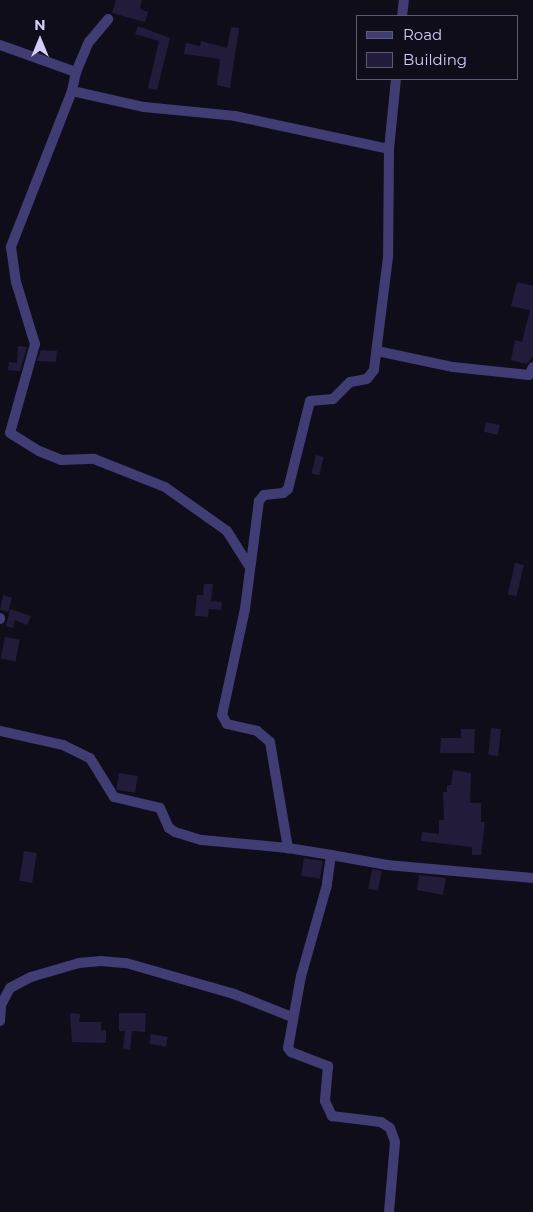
<!DOCTYPE html>
<style>
body{margin:0}
#map{position:relative;width:533px;height:1212px;overflow:hidden;background:#100d1b;font-family:Montserrat,sans-serif}
div>[style]{position:absolute}
.building>*{inset:0;background:#221b3a;transform-origin:0 0}
.minor>*{height:10px;margin:-5px;padding:0 5px;transform-origin:5px;border-radius:5px;background:#403d75}
span{translate:-50% -50%;white-space:nowrap;text-align:center;line-height:1.15;-webkit-text-stroke:4px #100d1b;paint-order:stroke}
.legend{position:absolute;left:356px;top:15px;width:162px;height:65px;box-sizing:border-box;background:#100d1b;border:1px solid #5e5a74;margin:0;padding:6px 9px;list-style:none;font-size:15px;color:#d3cdf9}
.legend li{display:flex;align-items:center;gap:10px;height:25px}
.legend b{width:25px;border:1px solid #5e5a74}
.north{position:absolute;left:15px;top:15px;width:50px;height:50px;-webkit-text-stroke:4px #100d1b;paint-order:stroke;rotate:0deg;font-size:14px;font-weight:700;line-height:20px;text-align:center;color:#d3cdf9}
.north::after{content:'';display:block;margin:auto;width:18px;height:22px;background:#d3cdf9;clip-path:polygon(50% 0,100% 100%,50% 72%,0 100%)}
</style>
<div id="map">
<div class="building">
<div style="clip-path:polygon(116px 0,142px 0,140px 9px,148px 12px,145px 22px,112px 13px)"></div>
<div style="clip-path:polygon(138px 26px,170px 38px,157px 90px,148px 88px,159px 41px,135px 34px)"></div>
<div style="clip-path:polygon(231px 27px,239px 28px,230px 88px,217px 85px,220px 59px,184px 54px,186px 43px,200px 46px,201px 41px,227px 48px)"></div>
<div style="clip-path:polygon(517px 282px,533px 286px,533px 356px,527px 364px,511px 360px,515px 340px,522px 342px,530px 310px,511px 306px)"></div>
<div style="clip-path:polygon(18px 346px,27px 347px,20px 371px,8px 370px,9px 362px,17px 363px)"></div>
<div style="clip-path:polygon(41px 350px,57px 351px,56px 362px,37px 361px)"></div>
<div style="left:486px;top:422px;width:14px;height:10px;rotate:12deg"></div>
<div style="left:316px;top:455px;width:8px;height:19px;rotate:14deg"></div>
<div style="left:515px;top:563px;width:9px;height:32px;rotate:13deg"></div>
<div style="clip-path:polygon(204px 584px,213px 584px,211px 601px,222px 602px,221px 610px,209px 609px,208px 617px,195px 616px,197px 595px,203px 595px)"></div>
<div style="clip-path:polygon(3px 595px,12px 598px,8px 612px,0 610px)"></div>
<div style="clip-path:polygon(10px 609px,31px 616px,27px 625px,15px 620px,13px 628px,6px 626px)"></div>
<div style="left:5px;top:637px;width:15px;height:22px;rotate:11deg"></div>
<div style="left:491px;top:728px;width:10px;height:27px;rotate:6deg"></div>
<div style="clip-path:polygon(461px 729px,475px 729px,474px 753px,440px 753px,441px 738px,461px 738px)"></div>
<div style="clip-path:polygon(453px 770px,471px 773px,470px 803px,481px 803px,481px 822px,485px 822px,481px 855px,472px 855px,472px 847px,421px 841px,422px 832px,439px 834px,439px 820px,444px 820px,443px 792px,447px 792px,447px 785px,451px 785px)"></div>
<div style="left:119px;top:773px;width:19px;height:17px;rotate:9deg"></div>
<div style="left:24px;top:851px;width:13px;height:30px;rotate:9deg"></div>
<div style="left:304px;top:858px;width:19px;height:18px;rotate:9deg"></div>
<div style="left:372px;top:869px;width:10px;height:20px;rotate:11deg"></div>
<div style="clip-path:polygon(419px 875px,446px 878px,443px 895px,417px 890px)"></div>
<div style="clip-path:polygon(70px 1013px,80px 1014px,79px 1022px,101px 1022px,101px 1030px,106px 1030px,106px 1043px,72px 1042px)"></div>
<div style="clip-path:polygon(119px 1013px,146px 1013px,145px 1032px,132px 1031px,130px 1050px,123px 1049px,125px 1031px,119px 1031px)"></div>
<div style="left:151px;top:1034px;width:17px;height:10px;rotate:10deg"></div>
</div>
<div class="minor">
<div style="left:402px;top:16px;width:16px;rotate:-83deg"></div>
<div style="left:0;top:45px;width:81px;rotate:19.6deg"></div>
<div style="left:76px;top:72px;width:19px;rotate:102deg"></div>
<div style="left:72px;top:91px;width:74px;rotate:12.5deg"></div>
<div style="left:144px;top:107px;width:91px;rotate:5.6deg"></div>
<div style="left:235px;top:116px;width:157px;rotate:12.1deg"></div>
<div style="left:389px;top:149px;width:108px;rotate:90.5deg"></div>
<div style="left:388px;top:257px;width:114px;rotate:97.1deg"></div>
<div style="left:374px;top:370px;width:11px;rotate:128deg"></div>
<div style="left:367px;top:379px;width:17px;rotate:170deg"></div>
<div style="left:350px;top:382px;width:24px;rotate:135deg"></div>
<div style="left:333px;top:399px;width:23px;rotate:175deg"></div>
<div style="left:310px;top:401px;width:91px;rotate:104deg"></div>
<div style="left:288px;top:489px;width:6px;rotate:141deg"></div>
<div style="left:283px;top:493px;width:19px;rotate:174deg"></div>
<div style="left:264px;top:495px;width:8px;rotate:130deg"></div>
<div style="left:259px;top:501px;width:109px;rotate:97.4deg"></div>
<div style="left:245px;top:609px;width:108px;rotate:102.2deg"></div>
<div style="left:222px;top:715px;width:10px;rotate:61deg"></div>
<div style="left:227px;top:724px;width:31px;rotate:13deg"></div>
<div style="left:257px;top:731px;width:17px;rotate:40deg"></div>
<div style="left:270px;top:742px;width:108px;rotate:80.4deg"></div>
<div style="left:288px;top:848px;width:44px;rotate:9.2deg"></div>
<div style="left:331px;top:855px;width:30px;rotate:98deg"></div>
<div style="left:327px;top:885px;width:95px;rotate:105.9deg"></div>
<div style="left:301px;top:976px;width:73px;rotate:100.2deg"></div>
<div style="left:288px;top:1048px;width:5px;rotate:53deg"></div>
<div style="left:291px;top:1052px;width:40px;rotate:21deg"></div>
<div style="left:328px;top:1066px;width:35px;rotate:95deg"></div>
<div style="left:325px;top:1101px;width:17px;rotate:65deg"></div>
<div style="left:332px;top:1116px;width:49px;rotate:7deg"></div>
<div style="left:381px;top:1122px;width:11px;rotate:34deg"></div>
<div style="left:390px;top:1128px;width:15px;rotate:70deg"></div>
<div style="left:395px;top:1142px;width:70px;rotate:94.9deg"></div>
<div style="left:76px;top:72px;width:33px;rotate:-67deg"></div>
<div style="left:89px;top:42px;width:30px;rotate:-50deg"></div>
<div style="left:72px;top:91px;width:168px;rotate:111.4deg"></div>
<div style="left:11px;top:247px;width:35px;rotate:82deg"></div>
<div style="left:16px;top:282px;width:65px;rotate:73deg"></div>
<div style="left:35px;top:344px;width:92px;rotate:105.7deg"></div>
<div style="left:10px;top:433px;width:34px;rotate:32deg"></div>
<div style="left:39px;top:451px;width:24px;rotate:22deg"></div>
<div style="left:61px;top:460px;width:33px;rotate:-2deg"></div>
<div style="left:94px;top:459px;width:76px;rotate:21.5deg"></div>
<div style="left:165px;top:487px;width:76px;rotate:35.4deg"></div>
<div style="left:227px;top:531px;width:41px;rotate:57.8deg"></div>
<div style="left:389px;top:149px;width:70px;rotate:-84.3deg"></div>
<div style="left:377px;top:351px;width:78px;rotate:11.9deg"></div>
<div style="left:453px;top:367px;width:76px;rotate:6deg"></div>
<div style="left:529px;top:375px;width:9px;rotate:-63deg"></div>
<div style="left:0;top:619px;width:1px;rotate:-90deg"></div>
<div style="left:0;top:731px;width:65px;rotate:12.5deg"></div>
<div style="left:63px;top:745px;width:30px;rotate:26deg"></div>
<div style="left:90px;top:758px;width:46px;rotate:58.4deg"></div>
<div style="left:114px;top:797px;width:47px;rotate:13.4deg"></div>
<div style="left:160px;top:808px;width:22px;rotate:66deg"></div>
<div style="left:169px;top:828px;width:7px;rotate:34deg"></div>
<div style="left:175px;top:832px;width:28px;rotate:17deg"></div>
<div style="left:202px;top:840px;width:86px;rotate:5.3deg"></div>
<div style="left:331px;top:855px;width:57px;rotate:10.1deg"></div>
<div style="left:387px;top:865px;width:147px;rotate:5.1deg"></div>
<div style="left:0;top:1021px;width:16px;rotate:-86deg"></div>
<div style="left:1px;top:1005px;width:19px;rotate:-62deg"></div>
<div style="left:10px;top:988px;width:24px;rotate:-28deg"></div>
<div style="left:31px;top:977px;width:50px;rotate:-16.3deg"></div>
<div style="left:79px;top:963px;width:22px;rotate:-5deg"></div>
<div style="left:101px;top:961px;width:25px;rotate:5deg"></div>
<div style="left:126px;top:963px;width:112px;rotate:16deg"></div>
<div style="left:234px;top:994px;width:62px;rotate:21.6deg"></div>
</div>
<ul class="legend">
<li><b style="height:6px;background:#403d75"></b>Road</li>
<li><b style="height:14px;background:#221b3a"></b>Building</li>
</ul>
<div class="north">N</div>
</div>
